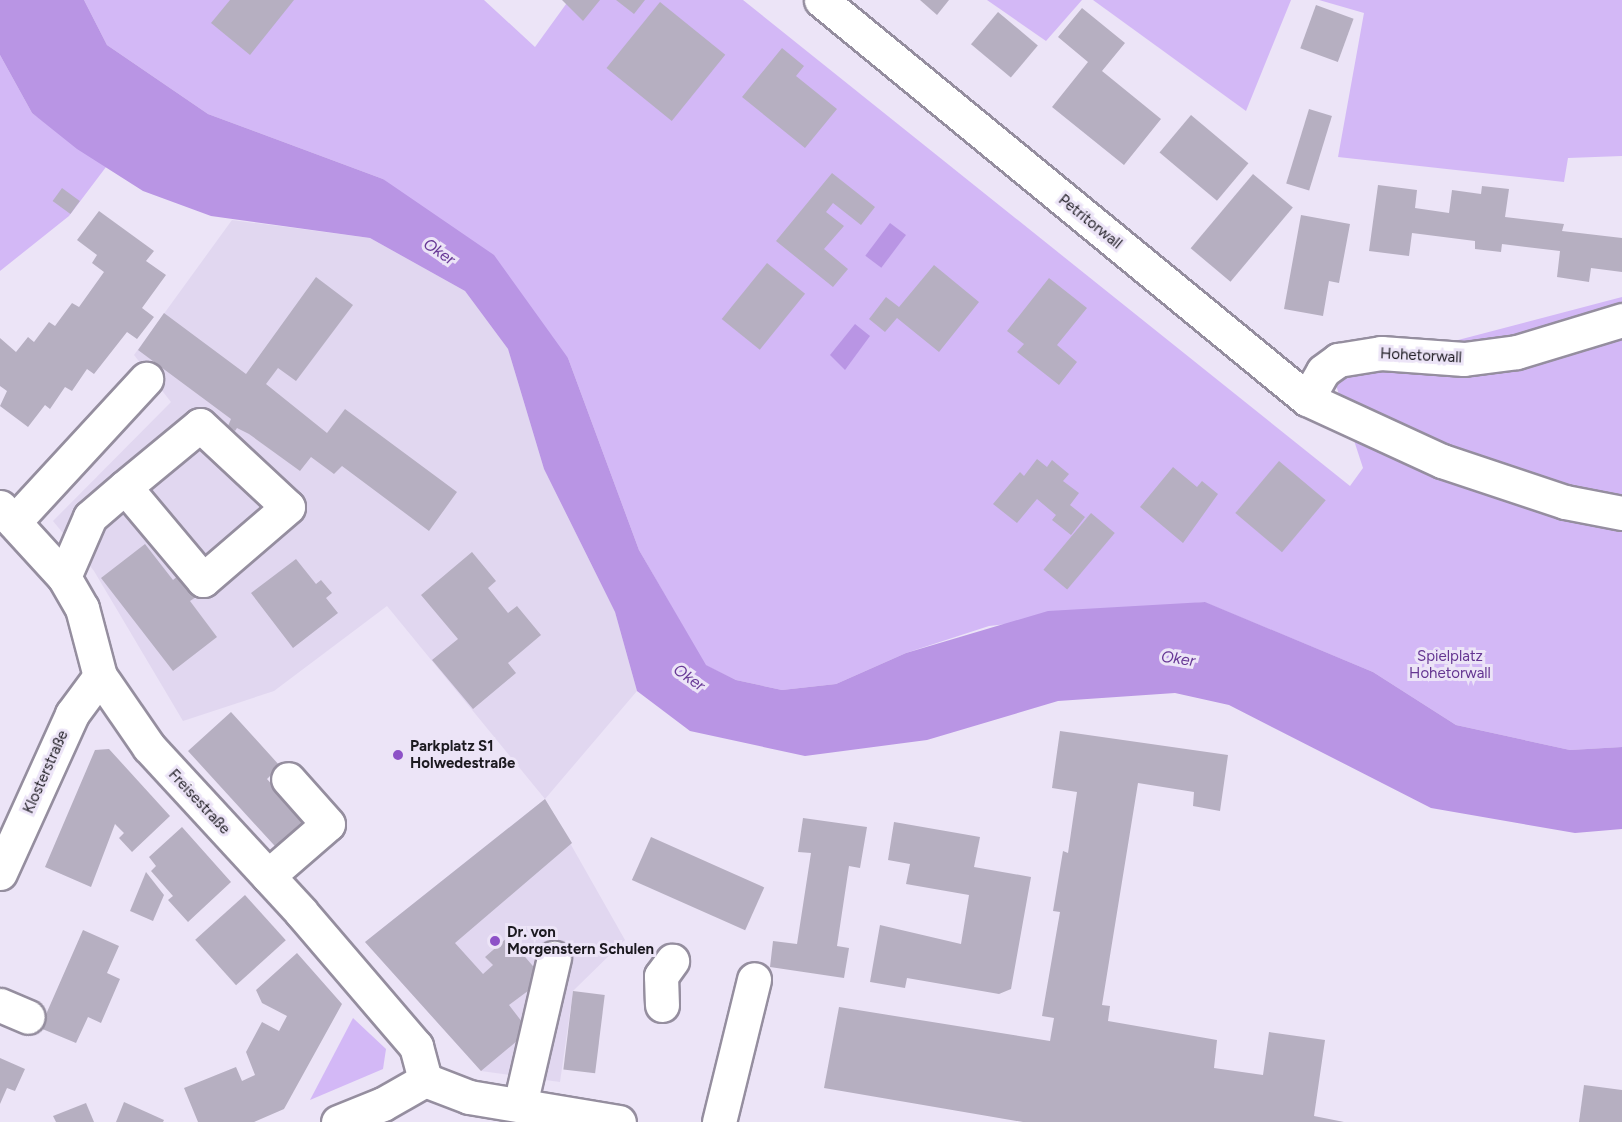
<!DOCTYPE html>
<meta charset="utf-8">
<style>
body{margin:0}
#map{position:relative;width:1622px;height:1122px;overflow:hidden;background:#ece4f7;font-family:Figtree,sans-serif}
div>[style]{position:absolute}
.built>*{inset:0;background:#e1d7f0}
.green>*{inset:0;background:#d3b8f6}
.forest>*{inset:0;background:#b995e4;transform-origin:0 0}
.building>*{inset:0;background:#b6afc1;transform-origin:0 0}
.roads{filter:drop-shadow(2px 0 #958e9f) drop-shadow(-2px 0 #958e9f) drop-shadow(0 2px #958e9f) drop-shadow(0 -2px #958e9f)}
.minor>*{height:33px;margin:-16.5px;padding:0 16.5px;transform-origin:16.5px;border-radius:16.5px;background:#fff}
.dots>*{width:16px;height:16px;translate:-50% -50%;box-sizing:border-box;border:3px solid #ece4f7;border-radius:50%}
span{translate:-50% -50%;white-space:nowrap;text-align:center;line-height:1.15;-webkit-text-stroke:6px #ece4f7;paint-order:stroke}
.street-label{font-size:15px;color:#1c1a20}
.park-label{font-size:15px;color:#643591}
.poi-label{font-size:15px;color:#1c1a20;font-weight:700}
.left{translate:0 -50%;text-align:left}
.water-label{font-size:16px;color:#683996;font-style:italic}
</style>
<div id="map">
<div class="built">
<div style="clip-path:polygon(232px 220px,370px 238px,465px 291px,508px 349px,544px 469px,615px 612px,637px 691px,545px 799px,625px 940px,573px 991px,560px 1082px,481px 1071px,365px 942px,545px 799px,387px 606px,274px 691px,183px 721px,94px 571px,53px 521px,171px 402px,134px 355px)"></div>
</div>
<div class="green">
<div style="clip-path:polygon(84px 0,484px 0,535px 47px,569px 0,743px 0,1350px 486px,1363px 468px,1332px 373px,1622px 297px,1622px 747px,1570px 750px,1456px 725px,1373px 672px,1204px 602px,989px 626px,906px 653px,836px 684px,782px 690px,736px 680px,705px 665px,639px 550px,568px 358px,383px 179px,208px 114px,107px 45px)"></div>
<div style="clip-path:polygon(987px 0,1082px 0,1046px 41px)"></div>
<div style="clip-path:polygon(1093px 0,1291px 0,1246px 111px)"></div>
<div style="clip-path:polygon(1319px 0,1622px 0,1622px 156px,1568px 158px,1564px 182px,1338px 157px,1364px 13px)"></div>
<div style="clip-path:polygon(0 55px,32px 113px,106px 167px,69px 216px,0 271px)"></div>
<div style="clip-path:polygon(353px 1018px,386px 1049px,383px 1069px,310px 1100px)"></div>
</div>
<div class="forest">
<div style="clip-path:polygon(0 0,84px 0,107px 45px,208px 114px,383px 179px,494px 255px,568px 358px,639px 550px,706px 665px,736px 680px,782px 690px,836px 684px,906px 653px,1048px 611px,1205px 602px,1373px 672px,1456px 725px,1570px 750px,1622px 747px,1622px 829px,1575px 833px,1431px 808px,1229px 705px,1175px 693px,1058px 701px,927px 740px,805px 756px,690px 731px,637px 691px,615px 612px,544px 469px,508px 349px,465px 291px,370px 238px,211px 216px,143px 191px,77px 149px,32px 113px,0 55px)"></div>
<div style="left:890px;top:223px;width:20px;height:41px;rotate:37deg"></div>
<div style="clip-path:polygon(855px 324px,870px 336px,845px 370px,830px 355px)"></div>
</div>
<div class="building">
<div style="clip-path:polygon(230px 0,294px 0,250px 55px,211px 23px)"></div>
<div style="clip-path:polygon(562px 0,600px 0,583px 21px)"></div>
<div style="clip-path:polygon(616px 0,645px 0,634px 14px)"></div>
<div style="clip-path:polygon(920px 0,949px 0,937px 15px)"></div>
<div style="left:660px;top:2px;width:84px;height:85px;rotate:39deg"></div>
<div style="left:1316px;top:5px;width:40px;height:46px;rotate:20deg"></div>
<div style="clip-path:polygon(1082px 8px,1125px 43px,1102px 71px,1161px 119px,1124px 165px,1052px 107px,1088px 62px,1058px 37px)"></div>
<div style="left:998px;top:12px;width:52px;height:42px;rotate:40deg"></div>
<div style="clip-path:polygon(782px 48px,804px 66px,796px 76px,837px 109px,805px 148px,742px 97px)"></div>
<div style="left:1309px;top:109px;width:24px;height:78px;rotate:17deg"></div>
<div style="left:1191px;top:115px;width:75px;height:49px;rotate:40deg"></div>
<div style="clip-path:polygon(832px 173px,875px 207px,861px 225px,833px 203px,826px 212px,844px 226px,824px 249px,848px 269px,833px 287px,776px 241px)"></div>
<div style="left:1253px;top:174px;width:52px;height:97px;rotate:40deg"></div>
<div style="clip-path:polygon(1378px 185px,1417px 190px,1415px 208px,1449px 213px,1452px 190px,1481px 194px,1482px 186px,1509px 189px,1505px 217px,1564px 224px,1562px 231px,1622px 238px,1622px 272px,1591px 268px,1589px 282px,1557px 277px,1560px 251px,1502px 244px,1501px 252px,1475px 249px,1475px 241px,1412px 233px,1409px 256px,1369px 251px)"></div>
<div style="left:62px;top:188px;width:22px;height:16px;rotate:36deg"></div>
<div style="clip-path:polygon(99px 211px,154px 251px,146px 261px,166px 275px,142px 308px,154px 317px,137px 339px,127px 332px,94px 374px,87px 369px,72px 391px,65px 387px,50px 409px,45px 405px,28px 427px,0 406px,7px 391px,0 386px,0 338px,16px 352px,28px 337px,34px 342px,49px 322px,55px 326px,72px 303px,79px 307px,104px 272px,92px 263px,97px 255px,77px 240px)"></div>
<div style="clip-path:polygon(1301px 215px,1350px 224px,1339px 283px,1329px 281px,1323px 316px,1284px 309px)"></div>
<div style="left:767px;top:263px;width:49px;height:72px;rotate:39deg"></div>
<div style="clip-path:polygon(934px 265px,979px 302px,939px 352px,897px 318px,885px 332px,869px 319px,886px 297px,899px 307px)"></div>
<div style="clip-path:polygon(316px 277px,353px 305px,296px 381px,278px 368px,266px 384px,327px 433px,345px 409px,457px 492px,429px 531px,342px 466px,334px 474px,311px 457px,300px 471px,249px 434px,237px 428px,235px 431px,228px 426px,231px 419px,138px 350px,164px 313px,246px 374px)"></div>
<div style="clip-path:polygon(1049px 278px,1087px 308px,1057px 345px,1077px 362px,1059px 385px,1017px 352px,1024px 344px,1007px 331px)"></div>
<div style="clip-path:polygon(1037px 459px,1047px 467px,1052px 460px,1069px 474px,1063px 481px,1079px 493px,1070px 505px,1085px 517px,1071px 535px,1052px 520px,1056px 515px,1037px 499px,1017px 523px,993px 504px,1020px 472px,1024px 476px)"></div>
<div style="left:1279px;top:461px;width:61px;height:68px;rotate:40deg"></div>
<div style="clip-path:polygon(1173px 467px,1197px 487px,1202px 481px,1218px 494px,1183px 543px,1140px 507px)"></div>
<div style="left:1091px;top:513px;width:31px;height:74px;rotate:40deg"></div>
<div style="clip-path:polygon(145px 544px,173px 580px,179px 575px,196px 597px,190px 601px,217px 637px,173px 671px,101px 578px)"></div>
<div style="clip-path:polygon(472px 552px,496px 581px,488px 588px,508px 613px,517px 606px,541px 635px,508px 663px,516px 673px,473px 709px,432px 660px,458px 639px,421px 595px)"></div>
<div style="clip-path:polygon(296px 559px,316px 584px,321px 580px,332px 593px,326px 598px,338px 613px,293px 648px,251px 593px)"></div>
<div style="clip-path:polygon(231px 712px,280px 766px,267px 779px,313px 830px,284px 856px,188px 751px)"></div>
<div style="clip-path:polygon(1060px 731px,1228px 755px,1220px 811px,1193px 806px,1194px 792px,1138px 783px,1102px 1005px,1110px 1006px,1108px 1021px,1217px 1040px,1214px 1068px,1263px 1075px,1269px 1032px,1325px 1040px,1314px 1116px,1344px 1122px,1023px 1122px,824px 1088px,839px 1007px,1050px 1041px,1054px 1018px,1042px 1016px,1060px 912px,1053px 911px,1063px 851px,1068px 853px,1077px 792px,1052px 788px)"></div>
<div style="clip-path:polygon(109px 749px,170px 816px,132px 852px,119px 838px,124px 833px,115px 824px,91px 887px,45px 867px,95px 750px)"></div>
<div style="clip-path:polygon(545px 799px,572px 843px,455px 943px,483px 974px,493px 965px,485px 957px,508px 937px,544px 979px,509px 1005px,529px 1031px,481px 1071px,365px 942px)"></div>
<div style="clip-path:polygon(803px 818px,867px 827px,860px 868px,849px 866px,837px 946px,849px 948px,844px 978px,770px 967px,773px 941px,797px 944px,811px 853px,798px 852px)"></div>
<div style="clip-path:polygon(894px 822px,980px 837px,974px 867px,1031px 877px,1011px 989px,999px 994px,907px 978px,905px 988px,870px 982px,880px 925px,961px 944px,969px 895px,906px 884px,910px 864px,888px 860px)"></div>
<div style="clip-path:polygon(182px 827px,231px 882px,188px 922px,168px 900px,173px 896px,151px 871px,156px 866px,149px 857px)"></div>
<div style="left:651px;top:837px;width:124px;height:47px;rotate:24deg"></div>
<div style="clip-path:polygon(146px 872px,164px 895px,153px 921px,130px 911px)"></div>
<div style="left:245px;top:895px;width:61px;height:67px;rotate:48deg"></div>
<div style="clip-path:polygon(83px 930px,119px 946px,107px 973px,120px 979px,101px 1023px,88px 1017px,76px 1043px,40px 1028px)"></div>
<div style="clip-path:polygon(297px 953px,342px 1004px,284px 1109px,254px 1122px,198px 1122px,184px 1088px,236px 1067px,242px 1081px,255px 1075px,246px 1052px,262px 1022px,279px 1031px,287px 1016px,262px 1003px,256px 990px)"></div>
<div style="left:573px;top:991px;width:32px;height:79px;rotate:7deg"></div>
<div style="clip-path:polygon(0 1058px,25px 1069px,15px 1091px,7px 1088px,0 1104px)"></div>
<div style="clip-path:polygon(1584px 1085px,1622px 1090px,1622px 1122px,1579px 1122px)"></div>
<div style="clip-path:polygon(124px 1102px,164px 1120px,163px 1122px,116px 1122px)"></div>
<div style="clip-path:polygon(86px 1103px,94px 1122px,56px 1122px,53px 1116px)"></div>
</div>
<div class="roads">
<div class="minor">
<div style="left:821px;top:0;width:629px;rotate:39.39deg"></div>
<div style="left:1307px;top:399px;width:149px;rotate:24.7deg"></div>
<div style="left:1442px;top:461px;width:130px;rotate:18.4deg"></div>
<div style="left:1565px;top:502px;width:58px;rotate:10.9deg"></div>
<div style="left:1307px;top:399px;width:32px;rotate:-60deg"></div>
<div style="left:1323px;top:371px;width:19px;rotate:-36deg"></div>
<div style="left:1338px;top:360px;width:44px;rotate:-9.2deg"></div>
<div style="left:1381px;top:353px;width:83px;rotate:4.1deg"></div>
<div style="left:1464px;top:359px;width:53px;rotate:-7.5deg"></div>
<div style="left:1517px;top:352px;width:110px;rotate:-16.9deg"></div>
<div style="left:0;top:507px;width:95px;rotate:47.6deg"></div>
<div style="left:64px;top:577px;width:36px;rotate:60deg"></div>
<div style="left:82px;top:608px;width:70px;rotate:75.2deg"></div>
<div style="left:100px;top:676px;width:86px;rotate:55.4deg"></div>
<div style="left:149px;top:747px;width:224px;rotate:47.3deg"></div>
<div style="left:301px;top:912px;width:177px;rotate:49.4deg"></div>
<div style="left:416px;top:1046px;width:35px;rotate:75deg"></div>
<div style="left:14px;top:522px;width:195px;rotate:-47.3deg"></div>
<div style="left:64px;top:577px;width:65px;rotate:-66.6deg"></div>
<div style="left:90px;top:517px;width:46px;rotate:-40.6deg"></div>
<div style="left:125px;top:487px;width:97px;rotate:-39.6deg"></div>
<div style="left:200px;top:425px;width:120px;rotate:43deg"></div>
<div style="left:288px;top:507px;width:112px;rotate:139.3deg"></div>
<div style="left:203px;top:580px;width:121px;rotate:-130deg"></div>
<div style="left:0;top:873px;width:175px;rotate:-65.6deg"></div>
<div style="left:72px;top:714px;width:47px;rotate:-53.6deg"></div>
<div style="left:268px;top:876px;width:79px;rotate:-40.9deg"></div>
<div style="left:328px;top:824px;width:60px;rotate:-131.6deg"></div>
<div style="left:0;top:1005px;width:30px;rotate:23deg"></div>
<div style="left:662px;top:1005px;width:29px;rotate:-92deg"></div>
<div style="left:661px;top:976px;width:19px;rotate:-54deg"></div>
<div style="left:425px;top:1080px;width:47px;rotate:21.1deg"></div>
<div style="left:469px;top:1097px;width:152px;rotate:9.5deg"></div>
<div style="left:520px;top:1105px;width:151px;rotate:-77deg"></div>
<div style="left:338px;top:1122px;width:48px;rotate:-21.8deg"></div>
<div style="left:383px;top:1104px;width:48px;rotate:-29.7deg"></div>
<div style="left:719px;top:1122px;width:147px;rotate:-76.2deg"></div>
</div>
</div>
<div class="dots">
<div style="left:398px;top:755px;background:#8d51c7"></div>
<div style="left:495px;top:941px;background:#8d51c7"></div>
</div>
<div class="street-label">
<span style="left:1090px;top:222px;rotate:39deg">Petritorwall</span>
<span style="left:1421px;top:356px;rotate:3deg">Hohetorwall</span>
<span style="left:46px;top:772px;rotate:-66deg">Klosterstraße</span>
<span style="left:199px;top:802px;rotate:47deg">Freisestraße</span>
</div>
<div class="park-label">
<span style="left:1450px;top:665px">Spielplatz<br>Hohetorwall</span>
</div>
<div class="poi-label">
<span class="left" style="left:410px;top:755px">Parkplatz S1<br>Holwedestraße</span>
<span class="left" style="left:507px;top:941px">Dr. von<br>Morgenstern Schulen</span>
</div>
<div class="water-label">
<span style="left:439px;top:252px;rotate:34deg">Oker</span>
<span style="left:1178px;top:659px;rotate:8deg">Oker</span>
<span style="left:689px;top:678px;rotate:35deg">Oker</span>
</div>
</div>
